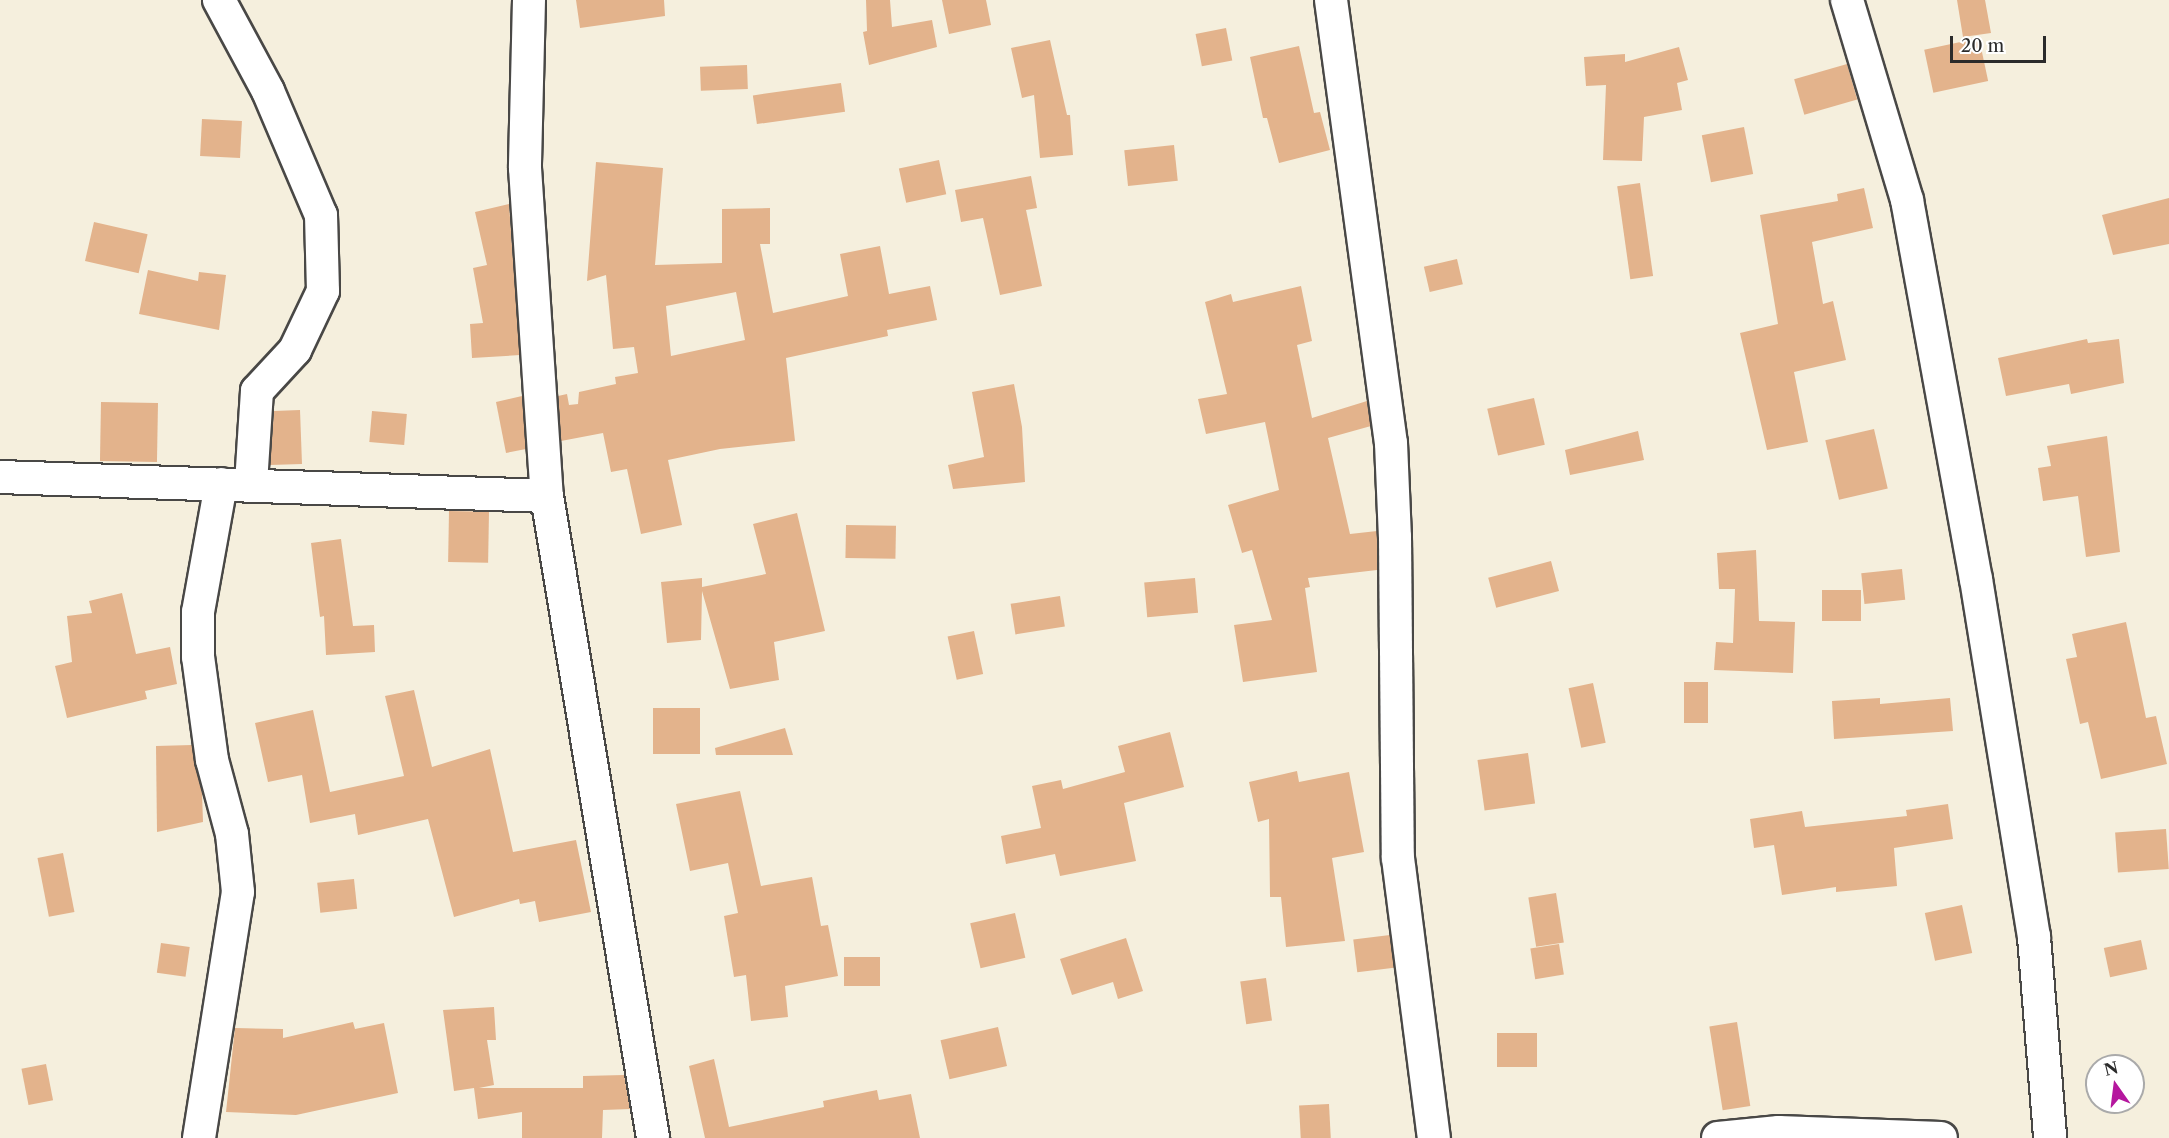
<!DOCTYPE html>
<style>
body{margin:0}
#map{position:relative;width:2169px;height:1138px;overflow:hidden;background:#f5efdd;font-family:"Libre Caslon Text",serif}
div>[style]{position:absolute}
.building>*{inset:0;background:#e3b38c;transform-origin:0 0}
.roads{filter:drop-shadow(2px 0 #494846) drop-shadow(-2px 0 #494846) drop-shadow(0 2px #494846) drop-shadow(0 -2px #494846)}
.street>*{height:32px;margin:-16px;padding:0 16px;transform-origin:16px;border-radius:16px;background:#fff}
span{translate:-50% -50%;white-space:nowrap;text-align:center;line-height:1.15;-webkit-text-stroke:4.5px #fff;paint-order:stroke}
.north{position:absolute;left:2085px;top:1054px;width:60px;height:60px;box-sizing:border-box;background:#fff;border:2px solid #aaa;border-radius:50%;rotate:346deg;font-size:16px;font-weight:700;line-height:24px;text-align:center;color:#2b2b2b}
.north::after{content:'';display:block;margin:auto;width:21px;height:27px;background:#b5179e;clip-path:polygon(50% 0,100% 100%,50% 72%,0 100%)}
.scale{position:absolute;left:1950px;top:36px;width:96px;height:27px;box-sizing:border-box;border:3px solid #2b2b2b;border-top:0;padding-left:8px;font-size:18px;line-height:21px;white-space:nowrap;color:#2b2b2b;-webkit-text-stroke:4px #fff;paint-order:stroke}
</style>
<div id="map">
<div class="building">
<div style="clip-path:polygon(576px 0,664px 0,665px 16px,580px 28px)"></div>
<div style="clip-path:polygon(866px 0,890px 0,892px 27px,932px 20px,937px 47px,869px 65px,863px 32px,867px 31px)"></div>
<div style="clip-path:polygon(942px 0,986px 0,991px 25px,949px 34px)"></div>
<div style="clip-path:polygon(1957px 0,1985px 0,1991px 33px,1963px 37px)"></div>
<div style="left:1226px;top:28px;width:33px;height:31px;rotate:79deg"></div>
<div style="left:1979px;top:38px;width:44px;height:56px;rotate:78deg"></div>
<div style="clip-path:polygon(1050px 40px,1067px 115px,1070px 115px,1073px 155px,1040px 158px,1034px 95px,1022px 98px,1011px 48px)"></div>
<div style="clip-path:polygon(1299px 46px,1314px 113px,1320px 112px,1330px 150px,1279px 163px,1267px 118px,1263px 118px,1250px 57px)"></div>
<div style="clip-path:polygon(1679px 47px,1688px 80px,1677px 83px,1682px 110px,1644px 117px,1642px 161px,1603px 160px,1606px 85px,1586px 86px,1584px 57px,1625px 54px,1625px 62px)"></div>
<div style="left:1847px;top:64px;width:37px;height:55px;rotate:74deg"></div>
<div style="left:747px;top:65px;width:24px;height:47px;rotate:88deg"></div>
<div style="left:841px;top:83px;width:29px;height:89px;rotate:82deg"></div>
<div style="left:202px;top:119px;width:40px;height:37px;rotate:3deg"></div>
<div style="left:1744px;top:127px;width:48px;height:43px;rotate:79deg"></div>
<div style="left:1174px;top:145px;width:36px;height:50px;rotate:84deg"></div>
<div style="left:939px;top:160px;width:35px;height:41px;rotate:78deg"></div>
<div style="clip-path:polygon(evenodd,596px 162px,663px 168px,655px 265px,722px 263px,722px 209px,770px 208px,770px 244px,760px 244px,773px 313px,848px 296px,840px 254px,880px 246px,889px 294px,930px 286px,937px 320px,887px 330px,888px 336px,786px 358px,795px 441px,720px 449px,668px 460px,682px 525px,641px 534px,627px 469px,611px 472px,603px 433px,561px 441px,558px 396px,567px 394px,569px 405px,578px 404px,579px 392px,616px 384px,615px 377px,638px 373px,634px 347px,613px 349px,606px 275px,587px 281px,596px 162px,736px 292px,745px 340px,671px 356px,666px 306px,736px 292px)"></div>
<div style="clip-path:polygon(1031px 176px,1037px 208px,1026px 210px,1042px 286px,1000px 295px,983px 218px,961px 222px,955px 190px)"></div>
<div style="left:1640px;top:183px;width:94px;height:23px;rotate:82deg"></div>
<div style="clip-path:polygon(1864px 188px,1873px 228px,1812px 242px,1823px 304px,1833px 301px,1846px 360px,1794px 372px,1808px 442px,1767px 450px,1740px 333px,1778px 324px,1760px 215px,1838px 201px,1837px 194px)"></div>
<div style="clip-path:polygon(2169px 198px,2169px 244px,2113px 255px,2102px 215px)"></div>
<div style="clip-path:polygon(509px 204px,520px 355px,472px 358px,470px 324px,483px 323px,473px 268px,487px 265px,475px 212px)"></div>
<div style="left:94px;top:222px;width:55px;height:40px;rotate:13deg"></div>
<div style="left:1457px;top:259px;width:26px;height:34px;rotate:77deg"></div>
<div style="clip-path:polygon(148px 270px,198px 281px,199px 272px,226px 275px,219px 330px,139px 314px)"></div>
<div style="clip-path:polygon(1301px 286px,1312px 341px,1297px 345px,1312px 418px,1367px 401px,1371px 426px,1328px 438px,1350px 534px,1377px 531px,1377px 570px,1308px 578px,1310px 587px,1305px 588px,1317px 672px,1243px 682px,1234px 625px,1272px 620px,1252px 550px,1242px 553px,1228px 505px,1279px 490px,1265px 422px,1206px 434px,1198px 399px,1227px 394px,1205px 302px,1231px 294px,1233px 302px)"></div>
<div style="clip-path:polygon(2087px 339px,2088px 343px,2119px 339px,2124px 383px,2071px 394px,2069px 384px,2006px 396px,1998px 358px)"></div>
<div style="clip-path:polygon(1014px 384px,1022px 427px,1025px 482px,953px 489px,948px 465px,984px 457px,972px 392px)"></div>
<div style="clip-path:polygon(522px 396px,526px 449px,506px 453px,496px 402px)"></div>
<div style="left:1534px;top:398px;width:48px;height:48px;rotate:77deg"></div>
<div style="left:101px;top:402px;width:57px;height:59px;rotate:1deg"></div>
<div style="clip-path:polygon(300px 410px,302px 464px,270px 465px,274px 411px)"></div>
<div style="left:372px;top:411px;width:35px;height:31px;rotate:5deg"></div>
<div style="left:1874px;top:429px;width:61px;height:50px;rotate:77deg"></div>
<div style="clip-path:polygon(1638px 431px,1644px 460px,1570px 475px,1565px 450px)"></div>
<div style="clip-path:polygon(2107px 436px,2120px 552px,2086px 557px,2078px 496px,2043px 501px,2038px 468px,2051px 466px,2047px 446px)"></div>
<div style="left:449px;top:511px;width:40px;height:51px;rotate:1deg"></div>
<div style="clip-path:polygon(797px 513px,825px 631px,774px 642px,779px 680px,730px 689px,702px 591px,701px 640px,667px 643px,661px 582px,702px 578px,702px 587px,766px 574px,753px 524px)"></div>
<div style="left:846px;top:525px;width:50px;height:33px;rotate:1deg"></div>
<div style="clip-path:polygon(341px 539px,353px 626px,374px 625px,375px 652px,326px 655px,324px 616px,320px 617px,311px 543px)"></div>
<div style="clip-path:polygon(1756px 550px,1759px 621px,1795px 622px,1793px 673px,1714px 670px,1716px 642px,1733px 643px,1735px 589px,1719px 589px,1717px 553px)"></div>
<div style="left:1551px;top:561px;width:31px;height:65px;rotate:75deg"></div>
<div style="left:1902px;top:569px;width:31px;height:41px;rotate:84deg"></div>
<div style="left:1195px;top:578px;width:35px;height:51px;rotate:85deg"></div>
<div style="left:1822px;top:590px;width:39px;height:31px"></div>
<div style="clip-path:polygon(122px 593px,136px 654px,170px 647px,177px 684px,145px 691px,147px 699px,67px 718px,55px 666px,72px 662px,67px 616px,92px 613px,89px 601px)"></div>
<div style="left:1060px;top:596px;width:31px;height:50px;rotate:81deg"></div>
<div style="clip-path:polygon(2126px 622px,2146px 718px,2156px 716px,2167px 764px,2101px 779px,2088px 722px,2080px 724px,2066px 659px,2077px 657px,2072px 634px)"></div>
<div style="left:974px;top:631px;width:44px;height:27px;rotate:78deg"></div>
<div style="left:1708px;top:682px;width:41px;height:24px;rotate:90deg"></div>
<div style="left:1593px;top:683px;width:61px;height:25px;rotate:78deg"></div>
<div style="clip-path:polygon(414px 690px,432px 767px,490px 749px,513px 852px,576px 840px,591px 912px,539px 922px,535px 901px,520px 904px,519px 899px,454px 917px,428px 819px,358px 835px,355px 814px,310px 823px,302px 775px,268px 782px,255px 723px,313px 710px,330px 792px,404px 776px,385px 696px)"></div>
<div style="clip-path:polygon(1880px 698px,1880px 704px,1950px 698px,1953px 731px,1834px 739px,1832px 701px)"></div>
<div style="left:653px;top:708px;width:47px;height:46px"></div>
<div style="clip-path:polygon(785px 728px,793px 755px,716px 755px,715px 748px)"></div>
<div style="clip-path:polygon(1170px 732px,1184px 787px,1124px 803px,1136px 861px,1060px 876px,1055px 854px,1006px 864px,1001px 836px,1041px 828px,1032px 786px,1061px 780px,1063px 789px,1125px 772px,1118px 746px)"></div>
<div style="clip-path:polygon(192px 745px,202px 793px,203px 822px,157px 832px,156px 746px)"></div>
<div style="left:1528px;top:753px;width:51px;height:51px;rotate:82deg"></div>
<div style="clip-path:polygon(1297px 771px,1299px 782px,1349px 772px,1364px 852px,1332px 858px,1345px 941px,1286px 947px,1281px 897px,1270px 897px,1269px 819px,1258px 822px,1249px 782px)"></div>
<div style="clip-path:polygon(740px 791px,761px 886px,812px 877px,821px 926px,828px 925px,838px 976px,785px 986px,788px 1017px,751px 1021px,746px 975px,734px 977px,724px 916px,738px 913px,728px 863px,690px 871px,676px 804px)"></div>
<div style="clip-path:polygon(1948px 804px,1953px 839px,1894px 848px,1897px 886px,1836px 892px,1836px 887px,1782px 895px,1774px 845px,1754px 848px,1750px 819px,1802px 811px,1805px 827px,1907px 816px,1906px 810px)"></div>
<div style="left:2166px;top:829px;width:40px;height:51px;rotate:86deg"></div>
<div style="left:63px;top:853px;width:60px;height:26px;rotate:79deg"></div>
<div style="left:354px;top:879px;width:30px;height:37px;rotate:84deg"></div>
<div style="left:1556px;top:893px;width:50px;height:28px;rotate:81deg"></div>
<div style="left:1962px;top:905px;width:49px;height:38px;rotate:78deg"></div>
<div style="left:1015px;top:913px;width:46px;height:46px;rotate:77deg"></div>
<div style="left:1390px;top:935px;width:33px;height:37px;rotate:83deg"></div>
<div style="clip-path:polygon(1126px 938px,1143px 991px,1118px 999px,1113px 982px,1072px 995px,1060px 959px)"></div>
<div style="left:2141px;top:940px;width:30px;height:38px;rotate:78deg"></div>
<div style="left:161px;top:943px;width:29px;height:30px;rotate:8deg"></div>
<div style="left:1559px;top:944px;width:31px;height:29px;rotate:81deg"></div>
<div style="left:880px;top:957px;width:29px;height:36px;rotate:90deg"></div>
<div style="left:1266px;top:978px;width:43px;height:26px;rotate:82deg"></div>
<div style="clip-path:polygon(494px 1007px,496px 1040px,487px 1040px,494px 1085px,479px 1088px,583px 1088px,583px 1076px,624px 1075px,630px 1109px,603px 1110px,602px 1138px,522px 1138px,522px 1112px,478px 1119px,474px 1088px,454px 1091px,443px 1010px)"></div>
<div style="clip-path:polygon(353px 1022px,355px 1029px,384px 1023px,398px 1093px,296px 1115px,226px 1112px,235px 1028px,283px 1029px,283px 1038px)"></div>
<div style="left:1737px;top:1022px;width:85px;height:28px;rotate:81deg"></div>
<div style="left:998px;top:1027px;width:40px;height:59px;rotate:77deg"></div>
<div style="left:1537px;top:1033px;width:34px;height:40px;rotate:90deg"></div>
<div style="clip-path:polygon(714px 1059px,729px 1127px,824px 1107px,823px 1101px,877px 1090px,879px 1100px,911px 1094px,920px 1138px,705px 1138px,689px 1066px)"></div>
<div style="left:46px;top:1064px;width:37px;height:25px;rotate:79deg"></div>
<div style="left:1329px;top:1104px;width:34px;height:30px;rotate:87deg"></div>
</div>
<div class="roads">
<div class="street">
<div style="left:219px;top:0;width:103px;rotate:61.7deg"></div>
<div style="left:268px;top:91px;width:135px;rotate:66.9deg"></div>
<div style="left:321px;top:215px;width:76px;rotate:88.5deg"></div>
<div style="left:323px;top:291px;width:65px;rotate:115.4deg"></div>
<div style="left:295px;top:350px;width:56px;rotate:132.8deg"></div>
<div style="left:257px;top:391px;width:92px;rotate:93.7deg"></div>
<div style="left:529px;top:0;width:168px;rotate:91.4deg"></div>
<div style="left:525px;top:168px;width:329px;rotate:86.2deg"></div>
<div style="left:547px;top:496px;width:651px;rotate:80.62deg"></div>
<div style="left:1331px;top:0;width:447px;rotate:82.3deg"></div>
<div style="left:1391px;top:443px;width:94px;rotate:87.6deg"></div>
<div style="left:1395px;top:537px;width:321px;rotate:89.5deg"></div>
<div style="left:1398px;top:858px;width:282px;rotate:82.7deg"></div>
<div style="left:1847px;top:0;width:209px;rotate:73.3deg"></div>
<div style="left:1907px;top:200px;width:385px;rotate:79.7deg"></div>
<div style="left:1976px;top:579px;width:363px;rotate:80.8deg"></div>
<div style="left:2034px;top:937px;width:202px;rotate:85.4deg"></div>
<div style="left:0;top:477px;width:547px;rotate:1.99deg"></div>
<div style="left:199px;top:1138px;width:249px;rotate:-81deg"></div>
<div style="left:238px;top:892px;width:58px;rotate:-95.9deg"></div>
<div style="left:232px;top:834px;width:77px;rotate:-105.1deg"></div>
<div style="left:212px;top:760px;width:104px;rotate:-97.7deg"></div>
<div style="left:198px;top:657px;width:45px;rotate:-90deg"></div>
<div style="left:198px;top:612px;width:130px;rotate:-79.8deg"></div>
<div style="left:1718px;top:1138px;width:61px;rotate:-5.6deg"></div>
<div style="left:1779px;top:1132px;width:162px;rotate:2.1deg"></div>
</div>
</div>
<div class="north">N</div>
<div class="scale">20 m</div>
</div>
